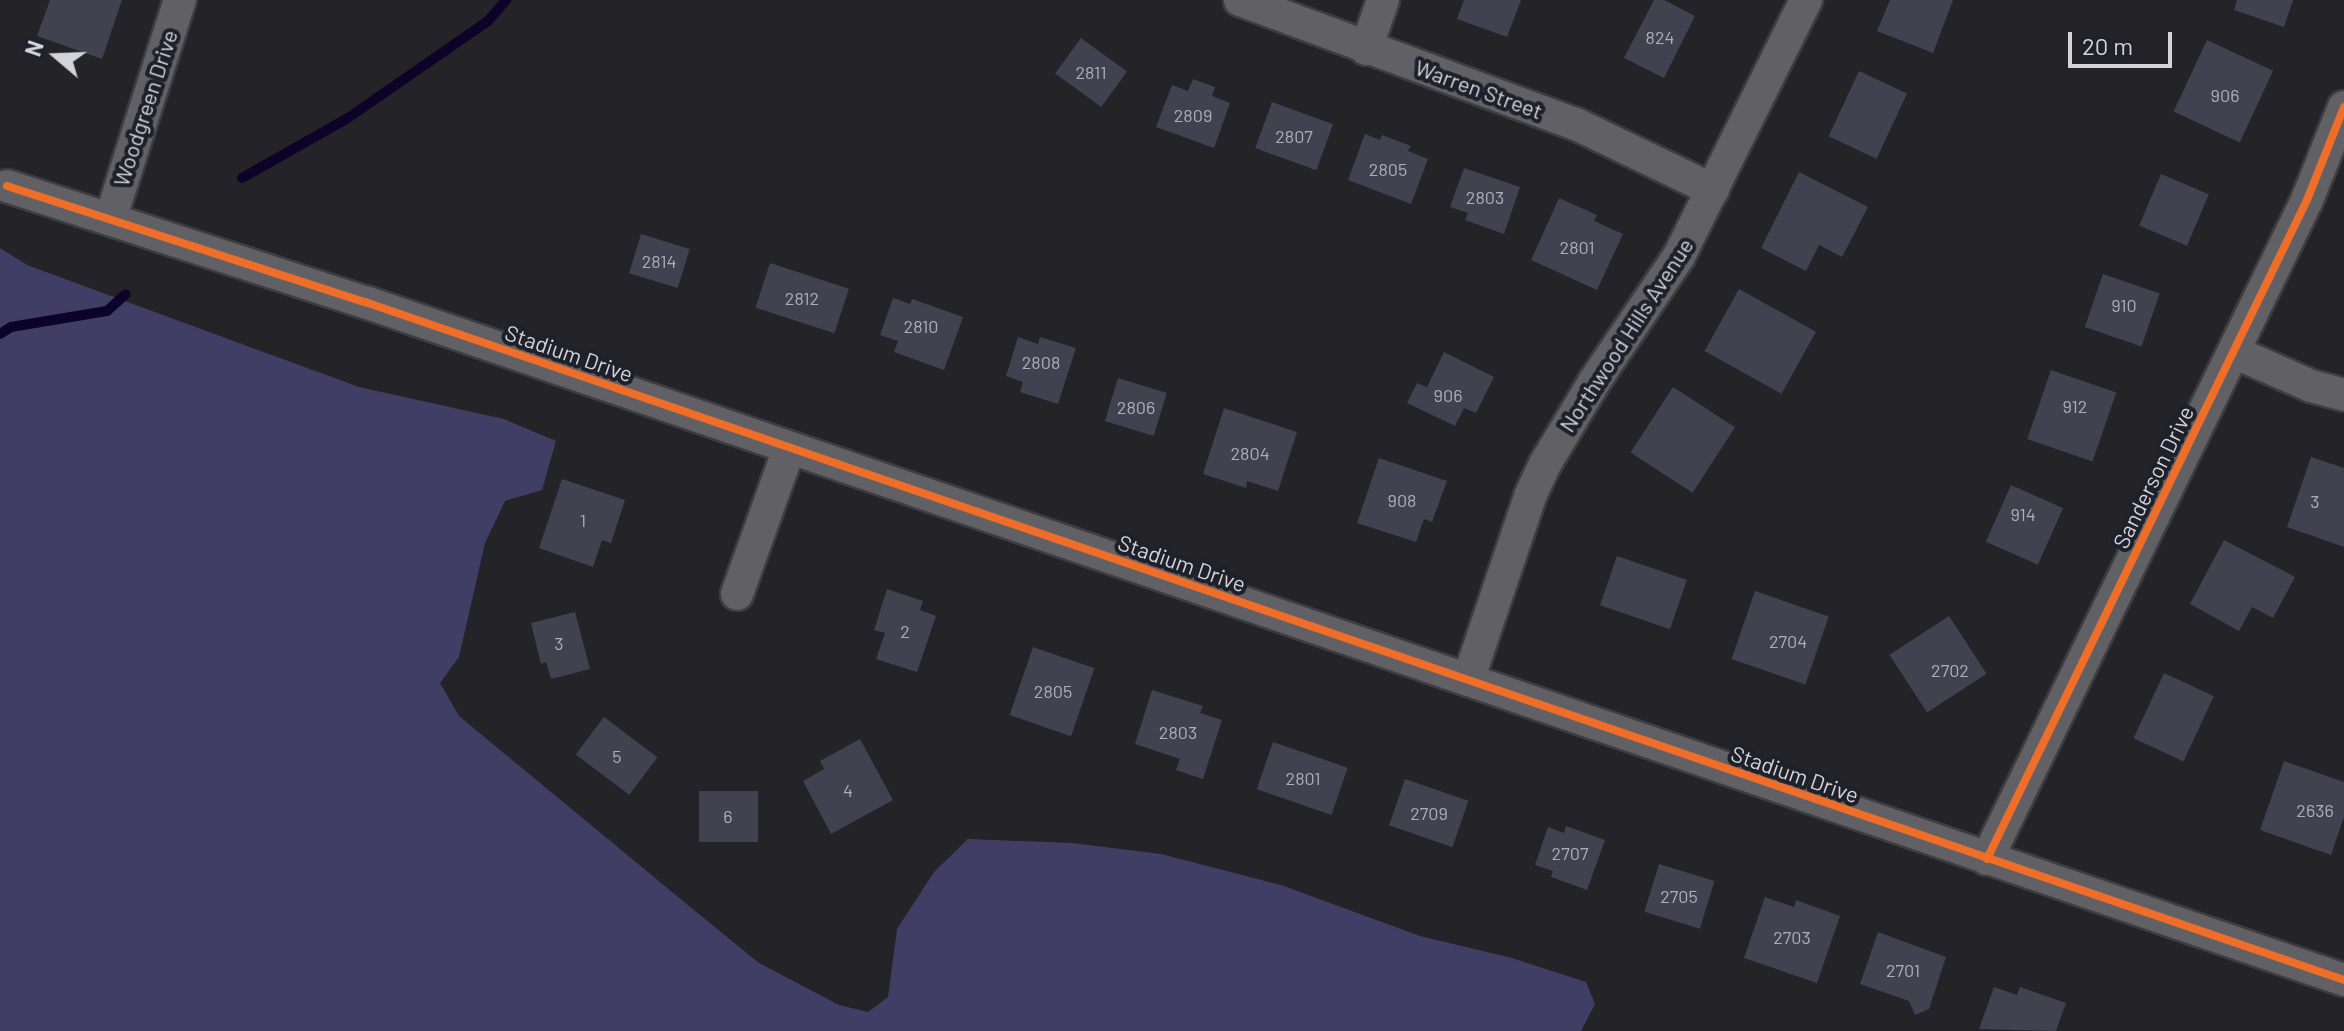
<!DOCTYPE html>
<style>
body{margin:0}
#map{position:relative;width:2344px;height:1031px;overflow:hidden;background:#232328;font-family:Barlow,sans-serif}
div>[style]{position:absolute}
.green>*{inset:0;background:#403e64}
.stream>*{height:10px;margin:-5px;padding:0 5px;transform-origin:5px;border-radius:5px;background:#0c0329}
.building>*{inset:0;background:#424150;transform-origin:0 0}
.roads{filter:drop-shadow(2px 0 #3d3d41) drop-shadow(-2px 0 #3d3d41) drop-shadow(0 2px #3d3d41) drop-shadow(0 -2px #3d3d41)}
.minor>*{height:32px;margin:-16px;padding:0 16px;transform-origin:16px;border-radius:16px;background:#606065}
.cycleway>*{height:8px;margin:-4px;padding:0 4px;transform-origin:4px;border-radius:4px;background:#ee6e29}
span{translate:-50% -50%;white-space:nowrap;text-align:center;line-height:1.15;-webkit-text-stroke:8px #20202b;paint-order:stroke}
.number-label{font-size:18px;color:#afaeb8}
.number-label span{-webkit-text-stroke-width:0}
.street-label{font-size:22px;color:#d3d3da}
.north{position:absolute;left:16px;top:16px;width:80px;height:80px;-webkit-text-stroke:6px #20202b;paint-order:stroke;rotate:289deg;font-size:22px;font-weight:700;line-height:32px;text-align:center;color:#d3d3da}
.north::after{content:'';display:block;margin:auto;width:28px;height:36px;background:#d3d3da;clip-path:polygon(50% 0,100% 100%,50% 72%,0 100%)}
.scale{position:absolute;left:2068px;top:32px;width:104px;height:36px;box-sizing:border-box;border:4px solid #d3d3da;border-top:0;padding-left:10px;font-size:24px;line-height:28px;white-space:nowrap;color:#d3d3da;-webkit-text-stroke:6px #20202b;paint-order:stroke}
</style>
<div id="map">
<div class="green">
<div style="clip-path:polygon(0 248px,27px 265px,359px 387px,504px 419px,556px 441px,542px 490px,505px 501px,485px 543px,459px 657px,440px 683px,459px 716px,689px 906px,759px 963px,839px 1005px,868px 1012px,888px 997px,897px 929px,934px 872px,968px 839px,1072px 843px,1161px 854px,1281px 885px,1420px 936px,1512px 958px,1586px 982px,1595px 1004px,1581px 1031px,0 1031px)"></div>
</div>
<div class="stream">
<div style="left:242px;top:178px;width:122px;rotate:-29.5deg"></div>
<div style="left:348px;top:118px;width:170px;rotate:-34.7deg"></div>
<div style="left:488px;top:21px;width:28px;rotate:-49deg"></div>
<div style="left:0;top:334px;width:13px;rotate:-32deg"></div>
<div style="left:11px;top:327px;width:97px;rotate:-9.5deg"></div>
<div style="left:107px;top:311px;width:25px;rotate:-42deg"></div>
</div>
<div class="building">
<div style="clip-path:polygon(50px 0,122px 0,102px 59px,37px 36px)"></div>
<div style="clip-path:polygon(1464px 0,1521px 0,1507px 37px,1457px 19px)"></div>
<div style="clip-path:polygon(1654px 0,1664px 0,1695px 16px,1664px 78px,1624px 58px)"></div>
<div style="clip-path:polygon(1890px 0,1953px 0,1933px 53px,1877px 31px)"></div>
<div style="clip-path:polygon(2237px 0,2293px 0,2284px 27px,2234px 10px)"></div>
<div style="left:1081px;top:38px;width:57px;height:44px;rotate:36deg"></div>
<div style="left:2207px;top:40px;width:73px;height:79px;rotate:25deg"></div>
<div style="left:1859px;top:71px;width:53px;height:72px;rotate:25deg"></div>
<div style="clip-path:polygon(1193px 79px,1215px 87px,1212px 96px,1230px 103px,1214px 148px,1156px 127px,1172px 85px,1188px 91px)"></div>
<div style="left:1272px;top:102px;width:65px;height:49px;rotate:20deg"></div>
<div style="clip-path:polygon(1365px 134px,1380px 140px,1382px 135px,1411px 146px,1408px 151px,1428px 159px,1411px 204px,1348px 180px)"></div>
<div style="clip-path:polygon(1464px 168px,1520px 187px,1504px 234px,1465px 220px,1468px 213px,1450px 207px)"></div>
<div style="clip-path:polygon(1799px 172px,1868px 207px,1842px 257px,1819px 245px,1806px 271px,1761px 248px)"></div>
<div style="left:2161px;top:174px;width:52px;height:56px;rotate:23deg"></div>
<div style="clip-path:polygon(1559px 198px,1597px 215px,1594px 221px,1623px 234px,1597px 290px,1531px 260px)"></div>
<div style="left:641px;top:234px;width:51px;height:41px;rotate:17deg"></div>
<div style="left:770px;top:263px;width:83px;height:47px;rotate:18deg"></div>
<div style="left:2103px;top:274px;width:60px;height:56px;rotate:19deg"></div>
<div style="left:1739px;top:289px;width:88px;height:71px;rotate:29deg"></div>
<div style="clip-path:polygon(893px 298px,910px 304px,912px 299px,963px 317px,944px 370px,894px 352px,898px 341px,880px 335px)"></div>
<div style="clip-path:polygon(1018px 337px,1038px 344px,1040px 337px,1076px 348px,1058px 404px,1020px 392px,1023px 382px,1006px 376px)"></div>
<div style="clip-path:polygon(1444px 352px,1494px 377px,1476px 413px,1464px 408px,1455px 426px,1407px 403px,1417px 383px,1427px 387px)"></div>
<div style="left:2051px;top:370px;width:69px;height:73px;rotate:19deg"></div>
<div style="left:1118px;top:378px;width:51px;height:45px;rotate:17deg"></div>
<div style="left:1673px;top:387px;width:74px;height:78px;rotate:33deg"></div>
<div style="clip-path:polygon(1224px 408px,1297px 432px,1278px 491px,1247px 481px,1246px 488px,1203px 474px)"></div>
<div style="clip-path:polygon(2311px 457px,2344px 468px,2344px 547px,2287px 527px)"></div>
<div style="clip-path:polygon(1379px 458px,1447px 481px,1432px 522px,1424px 519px,1416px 542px,1357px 523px)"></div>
<div style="clip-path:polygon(562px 479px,625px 500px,611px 543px,602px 540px,593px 567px,539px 548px)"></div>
<div style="left:2011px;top:485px;width:57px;height:62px;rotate:24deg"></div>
<div style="clip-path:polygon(2224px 540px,2295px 577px,2273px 618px,2252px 607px,2239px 631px,2190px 604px)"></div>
<div style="left:1617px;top:556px;width:74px;height:52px;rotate:19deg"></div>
<div style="clip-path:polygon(887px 589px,923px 601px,920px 610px,936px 616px,917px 672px,876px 659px,885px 633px,874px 630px)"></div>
<div style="left:1755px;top:591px;width:78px;height:72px;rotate:19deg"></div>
<div style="clip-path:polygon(575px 612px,590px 669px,551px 679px,546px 662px,541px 664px,531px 623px)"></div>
<div style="left:1949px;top:616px;width:69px;height:71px;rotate:57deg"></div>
<div style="left:1033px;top:647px;width:65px;height:72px;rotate:19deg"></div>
<div style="left:2164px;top:673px;width:55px;height:72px;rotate:25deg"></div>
<div style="clip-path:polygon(1152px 690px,1203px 706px,1200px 713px,1222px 720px,1203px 779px,1176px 770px,1180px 759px,1135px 744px)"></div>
<div style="left:604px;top:717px;width:67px;height:47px;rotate:37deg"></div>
<div style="clip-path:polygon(860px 739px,893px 800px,831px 834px,803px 781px,824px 769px,820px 761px)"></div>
<div style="left:1273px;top:742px;width:79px;height:50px;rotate:19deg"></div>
<div style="clip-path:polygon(2284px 761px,2344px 782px,2344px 817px,2331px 855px,2260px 830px)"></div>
<div style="left:1405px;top:779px;width:67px;height:49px;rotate:19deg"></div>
<div style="left:699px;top:791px;width:59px;height:51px"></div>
<div style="clip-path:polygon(1566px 826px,1605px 840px,1587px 890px,1551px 877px,1553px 871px,1535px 865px,1548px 827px,1564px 833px)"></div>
<div style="left:1659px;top:864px;width:58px;height:50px;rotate:17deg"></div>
<div style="clip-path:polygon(1765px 897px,1794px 907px,1796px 900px,1840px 916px,1817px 983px,1744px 958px)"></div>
<div style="clip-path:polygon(1878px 932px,1946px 957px,1929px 1009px,1915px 1015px,1909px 1001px,1860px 984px)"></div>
<div style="clip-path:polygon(1994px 987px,2017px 995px,2020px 987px,2066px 1003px,2056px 1031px,1979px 1029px)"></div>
</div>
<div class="roads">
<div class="minor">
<div style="left:1240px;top:0;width:358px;rotate:20.3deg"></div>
<div style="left:1576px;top:124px;width:152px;rotate:25.7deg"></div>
<div style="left:1366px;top:49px;width:52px;rotate:-70.9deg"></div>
<div style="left:7px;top:186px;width:376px;rotate:18deg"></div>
<div style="left:365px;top:302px;width:2092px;rotate:18.91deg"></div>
<div style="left:111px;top:217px;width:228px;rotate:-72.4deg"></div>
<div style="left:2234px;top:352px;width:84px;rotate:23.8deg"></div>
<div style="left:2311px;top:386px;width:34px;rotate:15deg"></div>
<div style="left:737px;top:594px;width:154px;rotate:-70.3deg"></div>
<div style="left:1468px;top:680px;width:196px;rotate:-71.3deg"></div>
<div style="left:1531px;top:494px;width:33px;rotate:-65deg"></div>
<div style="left:1545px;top:464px;width:96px;rotate:-59.1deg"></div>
<div style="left:1594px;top:382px;width:152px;rotate:-56deg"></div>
<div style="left:1679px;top:256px;width:286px;rotate:-63.6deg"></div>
<div style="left:1987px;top:859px;width:733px;rotate:-64.1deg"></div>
<div style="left:2307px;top:200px;width:100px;rotate:-68.3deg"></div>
</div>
</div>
<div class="cycleway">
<div style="left:7px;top:186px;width:376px;rotate:18deg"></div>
<div style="left:365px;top:302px;width:2092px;rotate:18.91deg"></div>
<div style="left:1987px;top:859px;width:733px;rotate:-64.1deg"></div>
<div style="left:2307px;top:200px;width:100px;rotate:-68.3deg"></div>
</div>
<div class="number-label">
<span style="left:1660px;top:37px">824</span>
<span style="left:1091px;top:72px">2811</span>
<span style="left:2225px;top:95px">906</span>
<span style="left:1193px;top:115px">2809</span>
<span style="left:1294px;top:136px">2807</span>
<span style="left:1388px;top:169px">2805</span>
<span style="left:1485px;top:197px">2803</span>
<span style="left:1577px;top:247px">2801</span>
<span style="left:659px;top:261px">2814</span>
<span style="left:802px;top:298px">2812</span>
<span style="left:2124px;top:305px">910</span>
<span style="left:921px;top:326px">2810</span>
<span style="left:1041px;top:362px">2808</span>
<span style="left:1448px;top:395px">906</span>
<span style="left:2075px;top:406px">912</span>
<span style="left:1136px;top:407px">2806</span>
<span style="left:1250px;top:453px">2804</span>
<span style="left:1402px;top:500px">908</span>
<span style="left:2315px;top:501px">3</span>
<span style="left:2023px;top:514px">914</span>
<span style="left:583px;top:520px">1</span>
<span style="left:905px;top:631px">2</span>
<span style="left:1788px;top:641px">2704</span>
<span style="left:559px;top:643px">3</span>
<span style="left:1950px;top:670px">2702</span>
<span style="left:1053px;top:691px">2805</span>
<span style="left:1178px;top:732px">2803</span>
<span style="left:617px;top:756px">5</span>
<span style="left:1303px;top:778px">2801</span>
<span style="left:848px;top:790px">4</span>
<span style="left:2315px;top:810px">2636</span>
<span style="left:1429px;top:813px">2709</span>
<span style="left:728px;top:816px">6</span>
<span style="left:1570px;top:853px">2707</span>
<span style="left:1679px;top:896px">2705</span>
<span style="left:1792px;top:937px">2703</span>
<span style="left:1903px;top:970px">2701</span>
</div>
<div class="street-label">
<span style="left:1479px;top:89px;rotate:20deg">Warren Street</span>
<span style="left:145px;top:108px;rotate:-72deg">Woodgreen Drive</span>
<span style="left:1626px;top:335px;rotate:-57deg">Northwood Hills Avenue</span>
<span style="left:569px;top:353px;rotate:19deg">Stadium Drive</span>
<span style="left:2153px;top:477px;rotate:-64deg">Sanderson Drive</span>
<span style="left:1182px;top:563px;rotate:19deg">Stadium Drive</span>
<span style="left:1795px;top:774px;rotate:19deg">Stadium Drive</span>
</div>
<div class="north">N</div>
<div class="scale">20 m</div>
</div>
